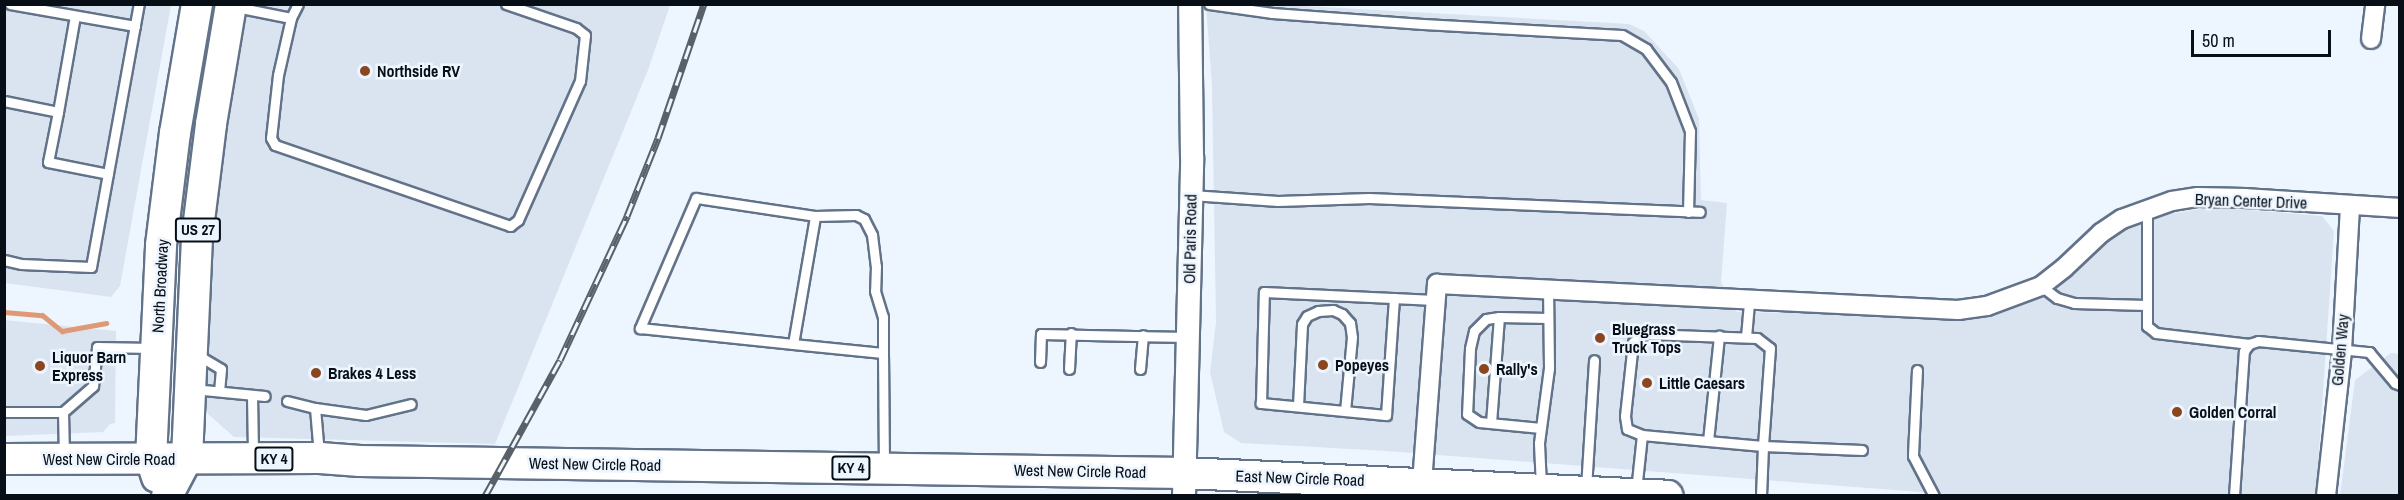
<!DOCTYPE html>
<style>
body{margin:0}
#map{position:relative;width:2404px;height:500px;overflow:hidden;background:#edf5ff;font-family:"Archivo Narrow",sans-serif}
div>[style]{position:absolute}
.built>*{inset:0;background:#dae4f0}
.stream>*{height:5px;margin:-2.5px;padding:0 2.5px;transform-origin:2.5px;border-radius:2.5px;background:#df9977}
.roads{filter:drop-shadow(2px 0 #627389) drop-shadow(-2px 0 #627389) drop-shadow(0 2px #627389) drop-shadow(0 -2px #627389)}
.service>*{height:9px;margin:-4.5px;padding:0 4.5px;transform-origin:4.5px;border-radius:4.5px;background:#fff}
.minor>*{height:18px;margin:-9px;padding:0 9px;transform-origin:9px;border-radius:9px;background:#fff}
.tertiary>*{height:22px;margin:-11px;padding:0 11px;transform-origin:11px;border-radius:11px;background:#fff}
.trunk>*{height:30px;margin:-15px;padding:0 15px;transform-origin:15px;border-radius:15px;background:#fff}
.rail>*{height:7px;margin-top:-3.5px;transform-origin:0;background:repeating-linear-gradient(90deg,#edf5ff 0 14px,#596068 0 28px);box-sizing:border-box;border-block:2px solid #596068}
.dots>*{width:16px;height:16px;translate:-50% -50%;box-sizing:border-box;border:3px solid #edf5ff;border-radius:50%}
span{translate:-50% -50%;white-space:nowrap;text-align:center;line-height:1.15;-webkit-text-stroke:5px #edf5ff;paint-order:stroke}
.shield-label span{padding:2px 4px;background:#edf5ff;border:2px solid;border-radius:4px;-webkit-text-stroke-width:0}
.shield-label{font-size:15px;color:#080e16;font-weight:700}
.poi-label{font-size:16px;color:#080e16;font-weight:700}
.left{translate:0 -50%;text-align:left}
.street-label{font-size:16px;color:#080e16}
.frame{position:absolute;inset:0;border:6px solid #080e16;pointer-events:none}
.scale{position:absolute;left:2191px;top:30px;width:140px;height:27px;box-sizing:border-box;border:3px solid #080e16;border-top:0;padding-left:8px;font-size:18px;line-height:21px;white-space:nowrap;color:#080e16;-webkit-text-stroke:4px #edf5ff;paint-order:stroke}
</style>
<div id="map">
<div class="built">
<div style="clip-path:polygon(5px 5px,171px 5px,120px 286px,111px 297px,5px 283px)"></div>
<div style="clip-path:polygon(244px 5px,670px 5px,648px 70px,495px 444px,234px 437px,208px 414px,199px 378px,209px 223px)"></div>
<div style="clip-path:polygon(1206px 5px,1286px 5px,1629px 24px,1644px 31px,1679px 69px,1699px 119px,1701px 200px,1727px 203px,1721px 282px,1737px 312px,1955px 316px,2030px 296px,2124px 230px,2164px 215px,2212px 207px,2322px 216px,2334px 231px,2316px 495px,1959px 495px,1386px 451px,1241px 443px,1224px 432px,1210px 372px,1216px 322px,1212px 86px)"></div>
<div style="clip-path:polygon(4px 320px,116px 331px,115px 423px,110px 424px,103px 432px,5px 436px)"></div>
<div style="clip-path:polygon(2391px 353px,2399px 354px,2399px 495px,2340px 496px,2355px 380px)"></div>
</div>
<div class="stream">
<div style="left:4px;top:312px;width:38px;rotate:5deg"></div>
<div style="left:42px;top:315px;width:26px;rotate:39deg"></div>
<div style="left:62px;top:331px;width:45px;rotate:-10.3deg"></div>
</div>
<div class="roads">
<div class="service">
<div style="left:10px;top:4px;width:127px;rotate:10deg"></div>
<div style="left:298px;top:4px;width:16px;rotate:117deg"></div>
<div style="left:291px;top:18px;width:58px;rotate:102.8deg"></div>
<div style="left:278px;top:75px;width:63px;rotate:96.3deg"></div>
<div style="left:271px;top:138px;width:8px;rotate:60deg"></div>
<div style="left:275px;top:145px;width:249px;rotate:19deg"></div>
<div style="left:510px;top:226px;width:10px;rotate:-37deg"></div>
<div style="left:518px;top:220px;width:152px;rotate:-66deg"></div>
<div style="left:580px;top:81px;width:46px;rotate:-83.8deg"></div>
<div style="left:585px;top:35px;width:11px;rotate:-142deg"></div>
<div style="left:576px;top:28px;width:74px;rotate:-161.1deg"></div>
<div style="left:1209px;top:4px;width:64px;rotate:8.1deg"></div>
<div style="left:1272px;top:13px;width:151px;rotate:4.2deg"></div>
<div style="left:1423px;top:24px;width:199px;rotate:3.2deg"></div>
<div style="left:1622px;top:35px;width:28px;rotate:30deg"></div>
<div style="left:1646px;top:49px;width:41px;rotate:52.9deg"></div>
<div style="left:1671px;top:82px;width:53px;rotate:68.8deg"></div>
<div style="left:1690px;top:131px;width:81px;rotate:91.4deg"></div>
<div style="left:236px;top:7px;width:56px;rotate:11.3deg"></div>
<div style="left:4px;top:101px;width:55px;rotate:11.5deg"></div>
<div style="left:58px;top:112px;width:97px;rotate:-80deg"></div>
<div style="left:58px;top:112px;width:51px;rotate:101.3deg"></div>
<div style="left:48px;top:162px;width:61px;rotate:11.3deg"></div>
<div style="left:1191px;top:195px;width:87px;rotate:3.9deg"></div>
<div style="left:1278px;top:201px;width:91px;rotate:-1.9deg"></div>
<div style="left:1369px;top:198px;width:331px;rotate:2.4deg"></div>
<div style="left:2147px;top:209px;width:117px;rotate:90deg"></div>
<div style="left:2147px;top:326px;width:11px;rotate:38deg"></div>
<div style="left:2156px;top:333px;width:94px;rotate:6.7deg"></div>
<div style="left:815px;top:216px;width:41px;rotate:-1.4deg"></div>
<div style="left:856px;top:215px;width:9px;rotate:27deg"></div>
<div style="left:864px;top:219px;width:18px;rotate:63deg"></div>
<div style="left:872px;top:235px;width:31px;rotate:83deg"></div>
<div style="left:876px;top:266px;width:25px;rotate:92deg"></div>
<div style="left:875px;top:291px;width:27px;rotate:73deg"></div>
<div style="left:883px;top:317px;width:36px;rotate:90deg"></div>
<div style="left:4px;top:260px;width:17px;rotate:13deg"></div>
<div style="left:21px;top:264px;width:70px;rotate:2.5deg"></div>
<div style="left:91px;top:267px;width:267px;rotate:-79.7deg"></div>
<div style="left:2041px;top:286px;width:20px;rotate:37deg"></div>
<div style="left:2057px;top:298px;width:18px;rotate:16deg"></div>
<div style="left:2074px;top:303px;width:72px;rotate:1.6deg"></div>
<div style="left:1394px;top:298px;width:117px;rotate:93.9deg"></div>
<div style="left:1386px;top:415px;width:126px;rotate:-174.5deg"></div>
<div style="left:1261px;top:403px;width:111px;rotate:-88.5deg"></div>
<div style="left:1264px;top:292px;width:171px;rotate:2.7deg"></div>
<div style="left:1499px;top:317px;width:13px;rotate:171deg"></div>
<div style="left:1486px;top:319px;width:17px;rotate:135deg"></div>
<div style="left:1474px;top:331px;width:18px;rotate:103deg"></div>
<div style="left:1470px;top:349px;width:65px;rotate:92.6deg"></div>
<div style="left:1467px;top:414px;width:14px;rotate:34deg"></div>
<div style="left:1479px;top:422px;width:62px;rotate:5.5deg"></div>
<div style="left:1746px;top:337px;width:37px;rotate:-85deg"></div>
<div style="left:793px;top:344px;width:130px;rotate:-80.2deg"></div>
<div style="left:815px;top:216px;width:120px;rotate:-171.4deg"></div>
<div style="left:696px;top:198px;width:142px;rotate:113.3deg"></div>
<div style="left:640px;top:328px;width:154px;rotate:6deg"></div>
<div style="left:793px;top:344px;width:90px;rotate:5.7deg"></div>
<div style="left:883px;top:353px;width:113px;rotate:89.5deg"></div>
<div style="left:196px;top:354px;width:29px;rotate:31deg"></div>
<div style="left:221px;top:369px;width:22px;rotate:95deg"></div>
<div style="left:1040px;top:362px;width:28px;rotate:-88deg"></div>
<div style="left:1041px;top:334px;width:147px;rotate:1.2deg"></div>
<div style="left:1069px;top:369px;width:36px;rotate:-87deg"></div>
<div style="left:1140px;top:369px;width:34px;rotate:-85deg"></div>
<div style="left:1917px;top:370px;width:86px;rotate:92.7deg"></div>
<div style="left:1913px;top:456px;width:45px;rotate:62.3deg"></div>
<div style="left:193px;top:389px;width:72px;rotate:5.6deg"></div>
<div style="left:252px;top:395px;width:59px;rotate:89deg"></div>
<div style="left:287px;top:401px;width:29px;rotate:14deg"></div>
<div style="left:315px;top:408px;width:47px;rotate:85.1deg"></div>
<div style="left:1298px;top:406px;width:82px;rotate:-87.2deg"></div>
<div style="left:1302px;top:324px;width:9px;rotate:-58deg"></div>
<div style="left:1307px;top:316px;width:12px;rotate:-24deg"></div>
<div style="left:1318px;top:311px;width:15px;rotate:-4deg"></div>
<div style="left:1333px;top:310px;width:10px;rotate:24deg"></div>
<div style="left:1342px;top:314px;width:12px;rotate:48deg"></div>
<div style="left:1350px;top:323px;width:14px;rotate:82deg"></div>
<div style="left:1352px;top:337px;width:74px;rotate:95.4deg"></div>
<div style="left:315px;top:408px;width:51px;rotate:7.8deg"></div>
<div style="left:366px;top:415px;width:46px;rotate:-13.7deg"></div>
<div style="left:4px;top:412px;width:59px"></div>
<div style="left:63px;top:412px;width:44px;rotate:88.7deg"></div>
<div style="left:63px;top:412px;width:40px;rotate:-41deg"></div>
<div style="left:93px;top:386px;width:39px;rotate:-84deg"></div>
<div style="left:97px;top:347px;width:56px;rotate:1deg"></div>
<div style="left:1491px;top:423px;width:106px;rotate:-85.7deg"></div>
<div style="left:1499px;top:317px;width:49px;rotate:1.2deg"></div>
<div style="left:1642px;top:435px;width:16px;rotate:-158deg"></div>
<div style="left:1627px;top:429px;width:13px;rotate:-99deg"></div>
<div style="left:1625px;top:416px;width:74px;rotate:-83.8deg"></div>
<div style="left:1633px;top:342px;width:14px;rotate:-34deg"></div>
<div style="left:1645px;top:334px;width:112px;rotate:2deg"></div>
<div style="left:1757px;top:338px;width:16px;rotate:38deg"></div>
<div style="left:1770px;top:348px;width:98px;rotate:94.1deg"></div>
<div style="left:1763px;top:446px;width:99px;rotate:2.3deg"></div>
<div style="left:1708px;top:441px;width:106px;rotate:-84deg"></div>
<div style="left:1541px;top:486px;width:43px;rotate:-92.7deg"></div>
<div style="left:1539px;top:443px;width:76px;rotate:-82.4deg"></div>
<div style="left:1549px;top:368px;width:78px;rotate:-90.7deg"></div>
<div style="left:1586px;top:488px;width:128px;rotate:-86.4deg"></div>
<div style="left:1636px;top:491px;width:56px;rotate:-83.9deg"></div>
<div style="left:1642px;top:435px;width:121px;rotate:5.2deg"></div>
<div style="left:1763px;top:446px;width:50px;rotate:92.3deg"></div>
<div style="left:2234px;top:496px;width:145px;rotate:-86.1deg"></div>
<div style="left:2244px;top:351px;width:9px;rotate:-54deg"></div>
<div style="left:2249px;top:344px;width:9px;rotate:-18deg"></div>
<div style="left:2258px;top:341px;width:112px;rotate:5.7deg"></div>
<div style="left:2369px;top:352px;width:40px;rotate:50deg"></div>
<div style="left:2395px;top:383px;width:5px;rotate:22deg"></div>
</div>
<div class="minor">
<div style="left:2371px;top:39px;width:35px;rotate:-83deg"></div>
<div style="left:1422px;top:483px;width:200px;rotate:-85.7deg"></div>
<div style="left:1437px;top:284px;width:522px;rotate:2.86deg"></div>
<div style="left:1958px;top:310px;width:29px;rotate:-8deg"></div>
<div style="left:1987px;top:306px;width:58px;rotate:-20.3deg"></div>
<div style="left:2041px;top:286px;width:29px;rotate:-38deg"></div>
<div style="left:2064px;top:268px;width:51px;rotate:-43.4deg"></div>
<div style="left:2101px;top:233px;width:25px;rotate:-34deg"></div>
<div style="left:2122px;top:219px;width:53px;rotate:-19.8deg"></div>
<div style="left:2172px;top:201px;width:26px;rotate:-9deg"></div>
<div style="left:2198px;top:197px;width:47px;rotate:1.2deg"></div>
<div style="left:2245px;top:198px;width:155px;rotate:3.7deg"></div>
<div style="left:2326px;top:496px;width:147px;rotate:-83.7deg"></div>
<div style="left:2342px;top:350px;width:145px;rotate:-86.8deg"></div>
</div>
<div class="tertiary">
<div style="left:1184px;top:496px;width:339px;rotate:-88.6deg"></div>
<div style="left:1192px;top:157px;width:153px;rotate:-90.7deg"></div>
</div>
<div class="trunk">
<div style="left:4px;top:459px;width:316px;rotate:-0.2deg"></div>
<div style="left:320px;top:458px;width:40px;rotate:4.3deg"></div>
<div style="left:360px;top:461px;width:825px;rotate:0.83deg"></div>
<div style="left:1185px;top:473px;width:483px;rotate:2.7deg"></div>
<div style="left:157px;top:477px;width:19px;rotate:-108deg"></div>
<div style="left:151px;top:459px;width:214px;rotate:-87.3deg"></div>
<div style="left:161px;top:245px;width:113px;rotate:-82.9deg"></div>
<div style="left:175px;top:133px;width:131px;rotate:-80.3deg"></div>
<div style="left:167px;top:496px;width:43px;rotate:-62.2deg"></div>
<div style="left:187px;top:458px;width:221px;rotate:-87.4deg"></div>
<div style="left:197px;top:237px;width:114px;rotate:-82.9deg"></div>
<div style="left:211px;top:124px;width:122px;rotate:-80.5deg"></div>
</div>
</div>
<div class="rail">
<div style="left:485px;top:496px;width:155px;rotate:-61.1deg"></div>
<div style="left:560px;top:360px;width:159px;rotate:-65deg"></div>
<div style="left:627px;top:216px;width:84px;rotate:-68.3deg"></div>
<div style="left:658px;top:138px;width:142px;rotate:-71.1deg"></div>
</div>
<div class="dots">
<div style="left:365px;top:71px;background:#8c461f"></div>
<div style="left:1600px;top:338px;background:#8c461f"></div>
<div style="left:1323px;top:365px;background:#8c461f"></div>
<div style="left:40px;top:366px;background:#8c461f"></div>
<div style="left:1484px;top:369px;background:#8c461f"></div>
<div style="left:316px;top:373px;background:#8c461f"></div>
<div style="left:1647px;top:383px;background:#8c461f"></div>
<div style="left:2177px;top:412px;background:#8c461f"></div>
</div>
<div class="shield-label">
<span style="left:198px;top:230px">US 27</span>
<span style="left:274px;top:459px">KY 4</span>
<span style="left:851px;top:468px">KY 4</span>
</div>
<div class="poi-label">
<span class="left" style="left:377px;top:71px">Northside RV</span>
<span class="left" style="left:1612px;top:338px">Bluegrass<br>Truck Tops</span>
<span class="left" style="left:52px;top:366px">Liquor Barn<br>Express</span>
<span class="left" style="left:1335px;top:365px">Popeyes</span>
<span class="left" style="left:1496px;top:369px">Rally's</span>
<span class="left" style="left:328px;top:373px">Brakes 4 Less</span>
<span class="left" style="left:1659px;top:383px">Little Caesars</span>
<span class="left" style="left:2189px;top:412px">Golden Corral</span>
</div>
<div class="street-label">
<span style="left:2251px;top:201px;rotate:2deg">Bryan Center Drive</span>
<span style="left:1190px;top:239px;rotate:-89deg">Old Paris Road</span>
<span style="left:160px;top:286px;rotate:-87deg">North Broadway</span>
<span style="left:2340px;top:350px;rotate:-85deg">Golden Way</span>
<span style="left:109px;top:459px">West New Circle Road</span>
<span style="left:595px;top:464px;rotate:1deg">West New Circle Road</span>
<span style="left:1080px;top:471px;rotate:1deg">West New Circle Road</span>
<span style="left:1300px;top:478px;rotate:2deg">East New Circle Road</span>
</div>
<div class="frame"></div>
<div class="scale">50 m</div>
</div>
